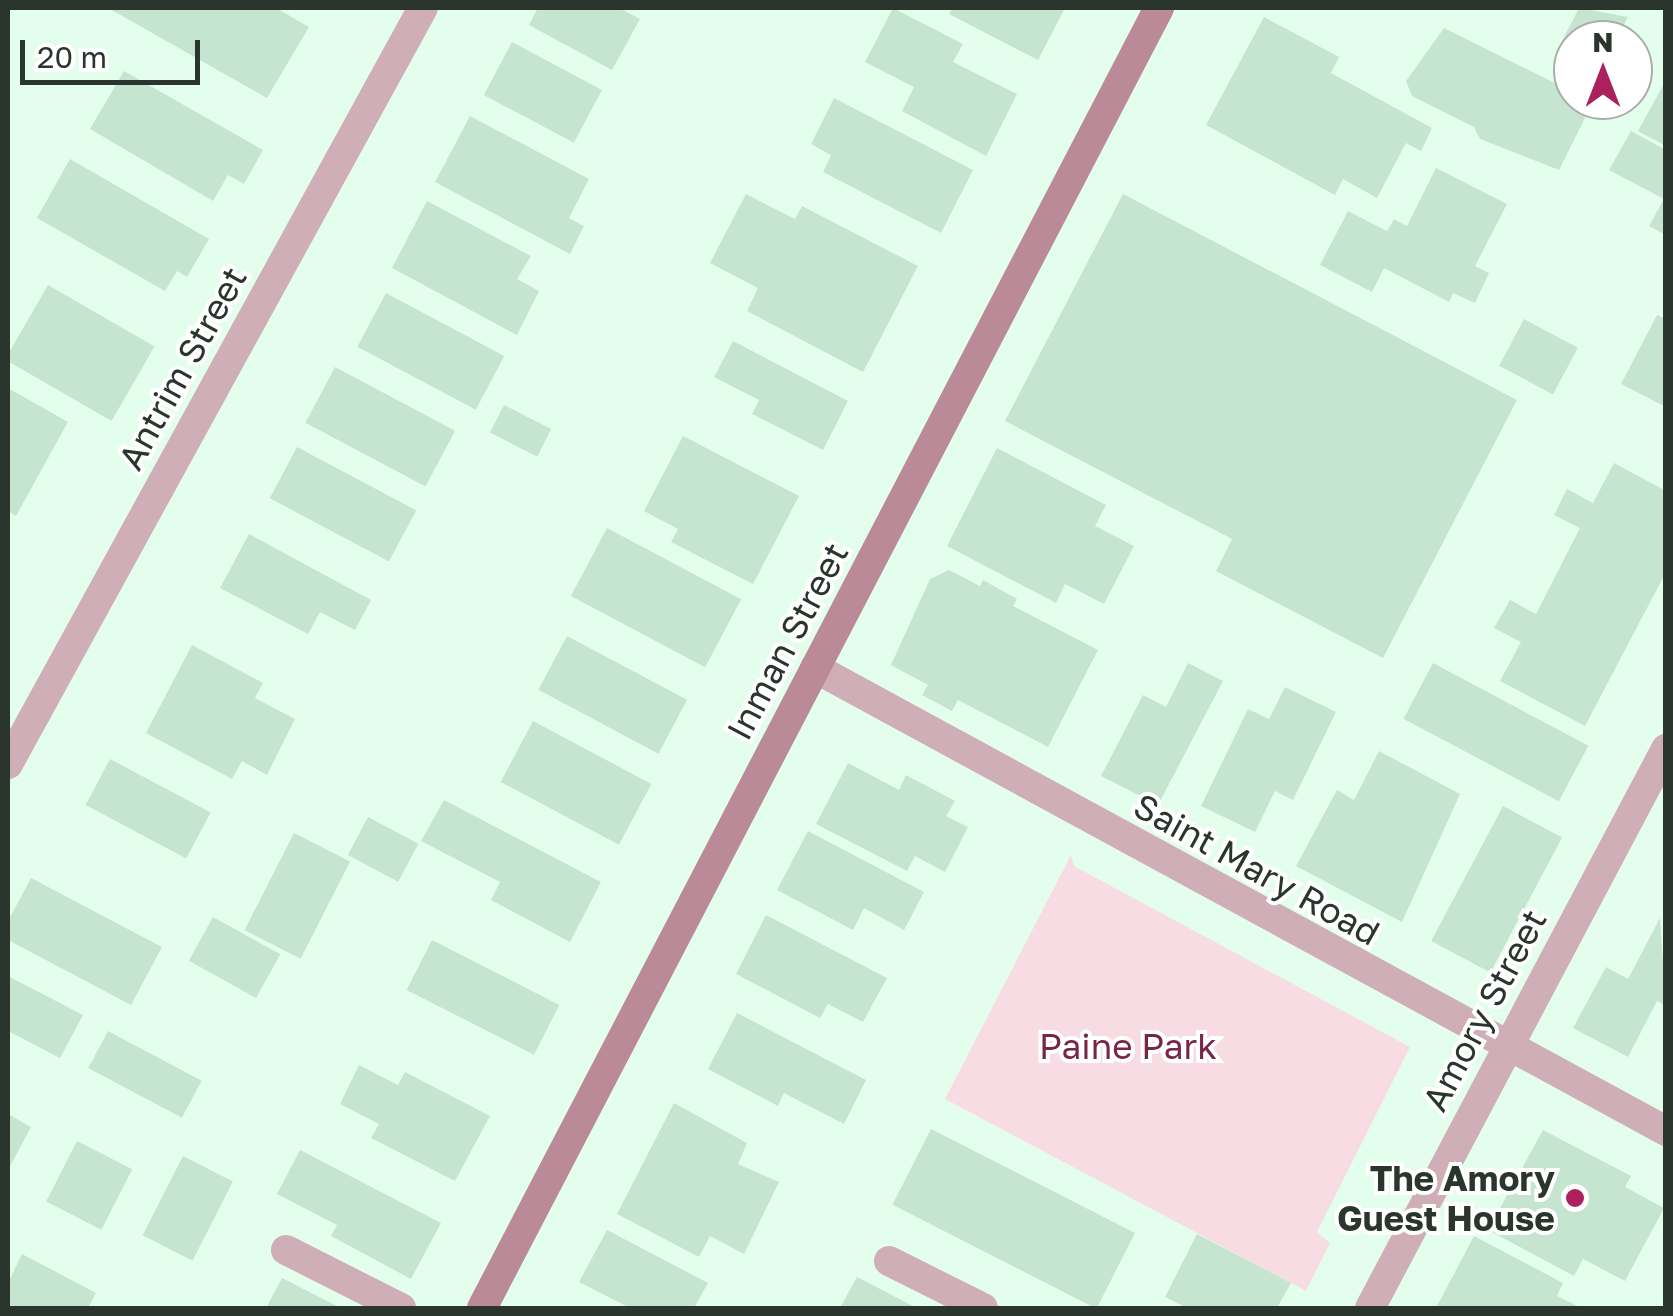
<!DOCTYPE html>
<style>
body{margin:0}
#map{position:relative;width:1673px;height:1316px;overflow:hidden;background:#e4feed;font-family:"Golos Text",sans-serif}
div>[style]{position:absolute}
.green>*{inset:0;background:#f7dce3}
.building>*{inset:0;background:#c5e5d0;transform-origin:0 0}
.minor>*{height:30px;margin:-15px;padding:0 15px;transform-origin:15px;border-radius:15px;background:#cfaeb7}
.secondary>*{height:30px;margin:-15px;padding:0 15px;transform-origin:15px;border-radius:15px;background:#ba8a98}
.dots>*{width:28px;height:28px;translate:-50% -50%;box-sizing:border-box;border:5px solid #fff;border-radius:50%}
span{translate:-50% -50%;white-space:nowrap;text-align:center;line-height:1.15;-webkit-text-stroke:8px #fff;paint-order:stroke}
.street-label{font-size:35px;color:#29352d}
.park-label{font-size:35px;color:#792546}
.poi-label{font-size:35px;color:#29352d;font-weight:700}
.right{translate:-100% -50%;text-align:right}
.frame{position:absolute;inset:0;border:10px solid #29352d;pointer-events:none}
.north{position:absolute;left:1553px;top:20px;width:100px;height:100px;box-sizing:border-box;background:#fff;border:2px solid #a9aeab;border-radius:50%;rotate:0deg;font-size:28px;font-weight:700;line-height:40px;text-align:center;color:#29352d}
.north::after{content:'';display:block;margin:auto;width:35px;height:45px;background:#ac205e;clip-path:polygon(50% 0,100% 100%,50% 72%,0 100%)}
.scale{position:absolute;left:20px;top:40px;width:180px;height:45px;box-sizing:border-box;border:5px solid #29352d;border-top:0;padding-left:12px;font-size:30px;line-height:35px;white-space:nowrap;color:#29352d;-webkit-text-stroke:8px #fff;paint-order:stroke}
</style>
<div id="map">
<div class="green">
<div style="clip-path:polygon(1071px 855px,1074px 866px,1410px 1047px,1317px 1232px,1330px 1243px,1306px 1291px,945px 1099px)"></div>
</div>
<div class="building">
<div style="clip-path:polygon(108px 8px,276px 8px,309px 27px,267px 98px)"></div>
<div style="clip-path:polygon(538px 8px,619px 8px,640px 19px,612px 70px,529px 25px)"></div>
<div style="clip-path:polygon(893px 8px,963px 44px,953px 62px,1017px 94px,986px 156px,902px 111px,914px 87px,865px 62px)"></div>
<div style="clip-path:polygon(952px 8px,1065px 8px,1038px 60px,949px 14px)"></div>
<div style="clip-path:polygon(1579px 8px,1628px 17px,1616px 40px,1573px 40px,1573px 61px,1556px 53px)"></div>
<div style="clip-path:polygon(1264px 17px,1339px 57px,1331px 73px,1432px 128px,1421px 151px,1406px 143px,1377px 198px,1343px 179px,1335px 195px,1206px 125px)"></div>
<div style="clip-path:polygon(1444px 28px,1573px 92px,1573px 100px,1593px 102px,1559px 170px,1480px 139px,1474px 127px,1412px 96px,1406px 81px)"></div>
<div style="left:512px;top:42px;width:102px;height:60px;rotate:28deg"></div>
<div style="clip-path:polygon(124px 71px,263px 150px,244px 184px,228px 175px,213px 201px,90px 129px)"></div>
<div style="clip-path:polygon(1666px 80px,1666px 146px,1638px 131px)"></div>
<div style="clip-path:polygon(834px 98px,973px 170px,941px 233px,823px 172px,831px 155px,811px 144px)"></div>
<div style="clip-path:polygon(470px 116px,589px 179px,569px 218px,584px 226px,570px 254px,435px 182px)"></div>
<div style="clip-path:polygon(1631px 131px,1666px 150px,1666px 235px,1649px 226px,1664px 199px,1609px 170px)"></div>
<div style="clip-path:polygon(70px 159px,209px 239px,187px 277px,177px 271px,165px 291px,37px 218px)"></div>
<div style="clip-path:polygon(1436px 168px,1507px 204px,1475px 266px,1489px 273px,1475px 303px,1453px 293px,1449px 302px,1384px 268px,1372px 292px,1320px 265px,1348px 211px,1387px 231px,1394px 219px,1407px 226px)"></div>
<div style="clip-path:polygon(746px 194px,795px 219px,802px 206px,918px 266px,863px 372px,747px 311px,758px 288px,710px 263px)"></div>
<div style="clip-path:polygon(1123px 194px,1517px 400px,1383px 658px,1216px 571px,1232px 539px,1005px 421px)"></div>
<div style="clip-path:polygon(427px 201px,531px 256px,517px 279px,539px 291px,517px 335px,392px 268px)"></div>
<div style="left:48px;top:285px;width:123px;height:86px;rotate:30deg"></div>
<div style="left:386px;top:293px;width:134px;height:61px;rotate:28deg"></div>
<div style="clip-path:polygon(1657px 315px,1666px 319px,1666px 407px,1621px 384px)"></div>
<div style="left:1524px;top:319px;width:61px;height:53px;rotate:28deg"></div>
<div style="clip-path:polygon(733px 341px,848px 401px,823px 450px,752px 414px,759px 400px,714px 377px)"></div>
<div style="left:335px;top:367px;width:136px;height:63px;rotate:28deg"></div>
<div style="clip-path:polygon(8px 388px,68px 422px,16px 516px,8px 511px)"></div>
<div style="left:504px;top:405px;width:53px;height:31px;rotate:27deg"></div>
<div style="clip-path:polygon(683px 436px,799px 496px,753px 584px,671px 542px,678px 529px,644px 511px)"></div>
<div style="left:297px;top:447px;width:135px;height:58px;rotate:28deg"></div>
<div style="clip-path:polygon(997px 448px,1106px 505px,1095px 526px,1134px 546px,1104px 604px,1065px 584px,1056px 603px,947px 546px)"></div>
<div style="clip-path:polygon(1614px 463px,1666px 491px,1666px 572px,1585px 726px,1500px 681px,1521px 642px,1494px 628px,1510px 600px,1536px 614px,1580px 528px,1554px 515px,1567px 489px,1593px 503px)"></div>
<div style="left:607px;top:528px;width:152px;height:77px;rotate:28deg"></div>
<div style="clip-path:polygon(249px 534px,371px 600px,355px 630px,320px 612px,308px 634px,220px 588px)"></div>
<div style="clip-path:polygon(949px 570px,980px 586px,983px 580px,1017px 599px,1013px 606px,1098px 650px,1048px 747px,958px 700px,952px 711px,922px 695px,928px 685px,891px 665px,930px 579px)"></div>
<div style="left:567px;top:636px;width:136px;height:61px;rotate:28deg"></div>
<div style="clip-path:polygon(192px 645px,263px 683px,255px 698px,295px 719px,267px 775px,242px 761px,232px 779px,146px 733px)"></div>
<div style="clip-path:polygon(1188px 663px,1223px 681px,1158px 805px,1101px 776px,1143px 695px,1166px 707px)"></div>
<div style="left:1433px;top:663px;width:176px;height:63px;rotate:28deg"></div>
<div style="clip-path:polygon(1285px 687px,1336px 712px,1293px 800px,1275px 791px,1255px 832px,1201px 806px,1248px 709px,1269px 719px)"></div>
<div style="left:533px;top:721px;width:134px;height:69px;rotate:28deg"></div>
<div style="clip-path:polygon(1379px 751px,1460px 794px,1402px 922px,1296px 866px,1337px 790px,1354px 800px)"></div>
<div style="left:110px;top:759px;width:114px;height:52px;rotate:28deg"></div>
<div style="clip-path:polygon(848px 763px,899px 790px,906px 775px,955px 801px,946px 816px,968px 827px,945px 872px,915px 856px,907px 871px,816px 824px)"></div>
<div style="clip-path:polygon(444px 800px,601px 882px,570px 942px,491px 900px,500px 882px,421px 841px)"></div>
<div style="left:1503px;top:806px;width:67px;height:153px;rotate:28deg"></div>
<div style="left:368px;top:817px;width:57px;height:43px;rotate:28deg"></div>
<div style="clip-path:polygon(808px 831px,924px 892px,904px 930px,864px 908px,853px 930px,777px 890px)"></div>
<div style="left:294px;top:833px;width:63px;height:109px;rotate:27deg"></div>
<div style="clip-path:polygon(31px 878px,162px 947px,131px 1005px,8px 940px,8px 921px)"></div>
<div style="clip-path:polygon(766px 915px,887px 978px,863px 1022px,828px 1004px,820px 1018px,736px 974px)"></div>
<div style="left:213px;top:917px;width:77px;height:50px;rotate:29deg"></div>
<div style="clip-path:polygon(1660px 918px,1666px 1006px,1657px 1001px,1628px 1057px,1573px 1028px,1606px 967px,1628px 979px)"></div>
<div style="left:432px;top:940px;width:143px;height:56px;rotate:27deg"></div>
<div style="clip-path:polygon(8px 976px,83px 1015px,60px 1058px,8px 1031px)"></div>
<div style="clip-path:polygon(737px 1013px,866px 1080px,844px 1124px,784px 1093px,778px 1106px,708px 1069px)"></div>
<div style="left:108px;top:1031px;width:106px;height:42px;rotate:28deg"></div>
<div style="clip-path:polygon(359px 1065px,398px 1085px,405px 1072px,490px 1116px,455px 1181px,371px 1138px,379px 1124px,340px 1104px)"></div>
<div style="clip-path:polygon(674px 1103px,747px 1143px,738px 1164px,779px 1182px,744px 1254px,710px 1236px,699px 1257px,617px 1214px)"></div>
<div style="clip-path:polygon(8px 1114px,31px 1127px,8px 1170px)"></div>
<div style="left:931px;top:1129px;width:229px;height:85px;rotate:27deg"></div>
<div style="clip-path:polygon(1543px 1130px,1631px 1176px,1625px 1187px,1664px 1208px,1625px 1281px,1583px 1259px,1574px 1276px,1488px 1230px)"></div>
<div style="left:77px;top:1141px;width:62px;height:68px;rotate:27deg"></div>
<div style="clip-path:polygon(300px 1150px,441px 1223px,411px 1279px,331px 1236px,337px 1225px,277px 1194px)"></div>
<div style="left:183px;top:1156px;width:56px;height:89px;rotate:27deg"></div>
<div style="clip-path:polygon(607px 1230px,708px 1283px,694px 1308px,630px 1308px,579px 1282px)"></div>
<div style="clip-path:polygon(1197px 1234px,1291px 1283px,1277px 1308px,1187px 1308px,1165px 1297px)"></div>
<div style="clip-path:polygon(1474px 1236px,1563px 1283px,1557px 1296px,1582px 1308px,1436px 1308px)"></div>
<div style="clip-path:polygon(22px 1254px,96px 1293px,88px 1308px,8px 1308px,8px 1283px)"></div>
<div style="clip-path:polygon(857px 1277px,917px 1308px,840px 1308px)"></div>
<div style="clip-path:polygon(282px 1278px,341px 1308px,266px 1308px)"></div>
</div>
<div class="minor">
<div style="left:815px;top:668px;width:969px;rotate:28.55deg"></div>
<div style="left:8px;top:764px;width:862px;rotate:-61.24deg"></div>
<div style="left:286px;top:1250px;width:129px;rotate:26.8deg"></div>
<div style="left:889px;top:1261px;width:105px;rotate:26.6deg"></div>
<div style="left:1370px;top:1308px;width:633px;rotate:-62.1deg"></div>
</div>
<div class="secondary">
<div style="left:482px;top:1308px;width:1466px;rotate:-62.49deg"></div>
</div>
<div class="dots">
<div style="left:1575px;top:1198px;background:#ac205e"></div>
</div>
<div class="street-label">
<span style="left:182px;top:368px;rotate:-61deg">Antrim Street</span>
<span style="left:787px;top:641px;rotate:-62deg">Inman Street</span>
<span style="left:1257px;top:869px;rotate:29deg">Saint Mary Road</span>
<span style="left:1484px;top:1010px;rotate:-62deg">Amory Street</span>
</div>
<div class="park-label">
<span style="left:1128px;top:1046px">Paine Park</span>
</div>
<div class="poi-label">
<span class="right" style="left:1555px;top:1198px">The Amory<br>Guest House</span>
</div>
<div class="frame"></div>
<div class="north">N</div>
<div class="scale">20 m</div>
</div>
